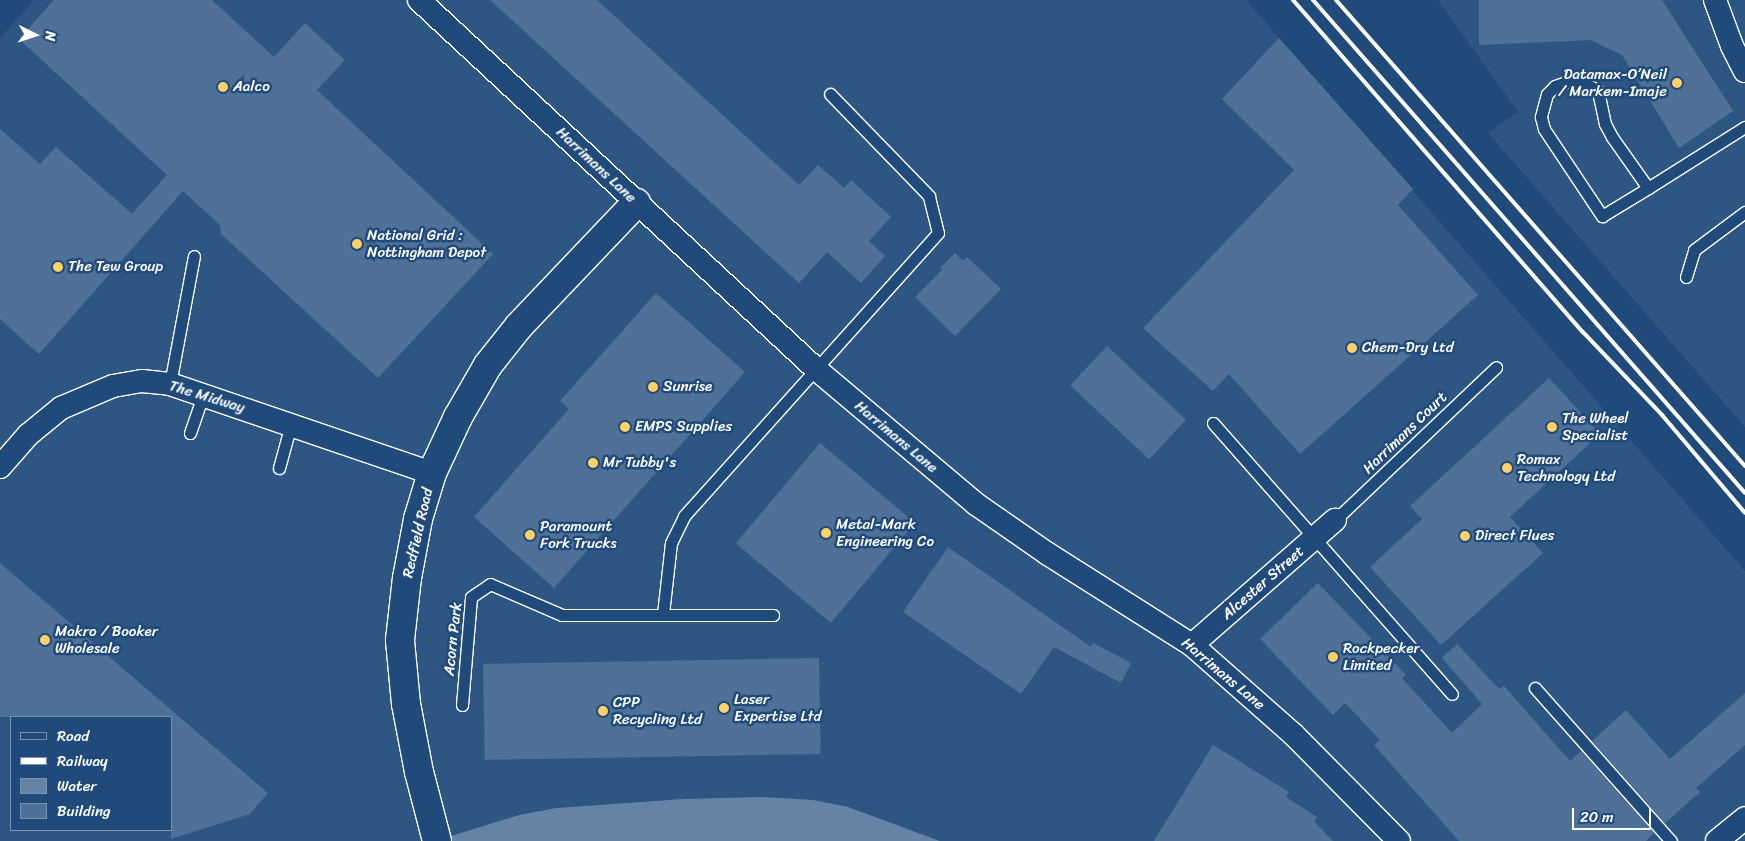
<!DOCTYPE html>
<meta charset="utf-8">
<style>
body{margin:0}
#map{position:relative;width:1745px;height:841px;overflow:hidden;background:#1f4a7a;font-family:Sriracha,sans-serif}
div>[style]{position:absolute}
.built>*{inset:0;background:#2e5683}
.water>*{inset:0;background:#6583a4}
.building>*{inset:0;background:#507197;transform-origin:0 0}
.roads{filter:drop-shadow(1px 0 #fff) drop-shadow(-1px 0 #fff) drop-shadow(0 1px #fff) drop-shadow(0 -1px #fff)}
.service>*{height:11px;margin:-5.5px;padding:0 5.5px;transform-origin:5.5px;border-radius:5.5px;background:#1f4a7a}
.minor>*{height:22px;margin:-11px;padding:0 11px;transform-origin:11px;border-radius:11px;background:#1f4a7a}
.tertiary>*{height:28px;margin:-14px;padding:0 14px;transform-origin:14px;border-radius:14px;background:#1f4a7a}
.rail>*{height:4px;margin:-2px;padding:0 2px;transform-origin:2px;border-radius:2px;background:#fff}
.dots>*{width:14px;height:14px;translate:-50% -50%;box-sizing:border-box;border:2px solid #1f4a7a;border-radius:50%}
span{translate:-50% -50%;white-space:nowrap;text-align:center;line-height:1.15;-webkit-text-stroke:5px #1f4a7a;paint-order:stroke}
.poi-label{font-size:15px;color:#fff}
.right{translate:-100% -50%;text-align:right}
.left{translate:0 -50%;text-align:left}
.street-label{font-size:15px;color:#fff}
.legend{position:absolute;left:10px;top:716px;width:162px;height:115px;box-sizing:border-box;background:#1f4a7a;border:1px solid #7992af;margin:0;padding:6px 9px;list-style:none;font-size:15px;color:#fff}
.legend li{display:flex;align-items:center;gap:10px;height:25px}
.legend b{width:25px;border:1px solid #7992af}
.north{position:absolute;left:10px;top:10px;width:50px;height:50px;-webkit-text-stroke:4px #1f4a7a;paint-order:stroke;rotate:94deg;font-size:14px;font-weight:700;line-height:20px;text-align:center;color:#fff}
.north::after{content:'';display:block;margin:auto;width:18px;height:22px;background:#fff;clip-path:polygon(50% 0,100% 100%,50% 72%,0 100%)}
.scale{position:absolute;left:1572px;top:808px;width:79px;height:22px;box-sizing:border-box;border:2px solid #fff;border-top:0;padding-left:6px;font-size:15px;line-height:18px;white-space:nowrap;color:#fff;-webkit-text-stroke:4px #1f4a7a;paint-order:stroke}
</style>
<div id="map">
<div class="built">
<div style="clip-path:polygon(evenodd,34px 0,1246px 0,1745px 571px,1745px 841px,940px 841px,933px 838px,683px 799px,556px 808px,519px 815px,435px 841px,0 841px,0 38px,34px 0,11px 717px,171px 717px,171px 830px,11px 830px,11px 717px)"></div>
<div style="clip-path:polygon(1438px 0,1745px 0,1745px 427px,1488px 133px,1518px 112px)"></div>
</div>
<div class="water">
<div style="clip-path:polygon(762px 797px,813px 800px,848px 807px,940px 841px,435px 841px,519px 815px,556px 808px,683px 799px)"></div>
</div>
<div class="building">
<div style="clip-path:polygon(54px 0,212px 0,274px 57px,305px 23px,345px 60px,317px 90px,493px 254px,378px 378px,221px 234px,220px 225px,183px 191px,39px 354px,0 319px,0 129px,40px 164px,56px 147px,132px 214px,167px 175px,19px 39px)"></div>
<div style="clip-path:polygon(490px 0,597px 0,799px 185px,818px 165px,844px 188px,851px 180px,891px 217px,869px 241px,885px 256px,861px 283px,827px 252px,799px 283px)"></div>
<div style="clip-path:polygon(1479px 0,1662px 0,1733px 111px,1679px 148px,1622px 55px,1590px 40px,1479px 45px)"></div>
<div style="clip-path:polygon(1279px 38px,1413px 189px,1398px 205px,1478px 295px,1300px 454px,1229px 374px,1213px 391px,1143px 328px,1294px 170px,1222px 99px)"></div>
<div style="clip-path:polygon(955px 253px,963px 261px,967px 257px,1001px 289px,955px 336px,915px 297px,942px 270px,940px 268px)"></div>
<div style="clip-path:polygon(656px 293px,745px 372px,554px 588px,474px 517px,569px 409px,560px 401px)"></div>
<div style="left:1107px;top:346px;width:108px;height:54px;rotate:43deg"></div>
<div style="clip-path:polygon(1549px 378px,1600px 434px,1510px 517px,1543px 553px,1441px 645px,1370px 567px,1422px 519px,1410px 506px)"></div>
<div style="left:820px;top:443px;width:124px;height:131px;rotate:40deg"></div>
<div style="clip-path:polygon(948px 547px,1091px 647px,1093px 643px,1131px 663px,1121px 683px,1054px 647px,1021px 694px,903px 612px)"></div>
<div style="clip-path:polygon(0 563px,268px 793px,250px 814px,171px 839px,171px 717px,0 717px)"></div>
<div style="clip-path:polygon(1318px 583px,1406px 675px,1402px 678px,1452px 733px,1482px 704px,1442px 658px,1457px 644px,1499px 689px,1504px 686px,1570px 761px,1581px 751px,1654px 833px,1646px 841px,1459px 841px,1374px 745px,1380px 740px,1345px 703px,1333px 715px,1260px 639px)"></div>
<div style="left:819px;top:658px;width:96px;height:336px;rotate:89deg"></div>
<div style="clip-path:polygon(1745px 693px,1745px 745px,1696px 788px,1700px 792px,1665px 823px,1592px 741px,1626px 710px,1670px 759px)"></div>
<div style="clip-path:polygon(1213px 745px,1289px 792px,1286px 797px,1317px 817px,1314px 821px,1333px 841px,1154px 841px)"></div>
</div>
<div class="roads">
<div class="service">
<div style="left:1648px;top:188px;width:62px;rotate:-125.2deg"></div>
<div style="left:1612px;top:137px;width:15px;rotate:-118deg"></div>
<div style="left:1605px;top:124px;width:34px;rotate:-102deg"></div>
<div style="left:1598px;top:91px;width:15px;rotate:-148deg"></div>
<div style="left:1585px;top:83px;width:13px;rotate:-167deg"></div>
<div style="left:1572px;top:80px;width:18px;rotate:161deg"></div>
<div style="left:1555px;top:86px;width:11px;rotate:135deg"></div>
<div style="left:1547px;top:94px;width:24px;rotate:105deg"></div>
<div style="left:1541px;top:117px;width:12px;rotate:76deg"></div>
<div style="left:1544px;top:129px;width:105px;rotate:56.3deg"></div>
<div style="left:1602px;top:216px;width:54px;rotate:-31.3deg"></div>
<div style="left:1648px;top:188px;width:115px;rotate:-32.2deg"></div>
<div style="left:1686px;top:277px;width:28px;rotate:-73deg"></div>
<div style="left:1694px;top:250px;width:64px;rotate:-36.7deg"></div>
<div style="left:170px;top:384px;width:130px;rotate:-79.4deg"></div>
<div style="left:1213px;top:423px;width:361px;rotate:48.6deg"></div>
<div style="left:190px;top:433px;width:40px;rotate:-71.1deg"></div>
<div style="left:279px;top:468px;width:46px;rotate:-74.7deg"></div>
<div style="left:1335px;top:520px;width:222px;rotate:-43.5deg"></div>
<div style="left:663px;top:614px;width:71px;rotate:-83.6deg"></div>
<div style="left:671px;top:543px;width:30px;rotate:-64deg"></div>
<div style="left:684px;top:516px;width:380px;rotate:-48.1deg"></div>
<div style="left:938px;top:233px;width:38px;rotate:-104deg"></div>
<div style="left:929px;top:196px;width:142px;rotate:-134.1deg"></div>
<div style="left:1535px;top:688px;width:205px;rotate:48.4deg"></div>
<div style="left:462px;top:705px;width:108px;rotate:-85.2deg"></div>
<div style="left:471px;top:597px;width:23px;rotate:-34deg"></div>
<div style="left:490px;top:584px;width:78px;rotate:23.3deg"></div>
<div style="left:562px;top:615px;width:211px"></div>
</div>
<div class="minor">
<div style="left:419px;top:0;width:543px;rotate:42.91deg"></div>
<div style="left:817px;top:370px;width:208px;rotate:40.1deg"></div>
<div style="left:976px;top:504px;width:88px;rotate:34.8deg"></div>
<div style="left:1048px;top:554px;width:170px;rotate:32.3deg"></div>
<div style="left:1192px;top:645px;width:136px;rotate:41.4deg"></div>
<div style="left:1294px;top:735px;width:149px;rotate:45.3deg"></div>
<div style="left:1715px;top:0;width:49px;rotate:69.7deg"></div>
<div style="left:1732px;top:46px;width:28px;rotate:63deg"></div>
<div style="left:0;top:467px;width:43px;rotate:-48.8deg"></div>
<div style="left:28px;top:435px;width:43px;rotate:-39.3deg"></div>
<div style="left:61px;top:408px;width:56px;rotate:-22.9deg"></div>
<div style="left:113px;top:386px;width:29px;rotate:-10deg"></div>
<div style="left:142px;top:381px;width:28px;rotate:6deg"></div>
<div style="left:170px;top:384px;width:277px;rotate:18.8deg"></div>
<div style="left:1192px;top:645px;width:190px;rotate:-41.2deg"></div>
<div style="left:1717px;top:841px;width:36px;rotate:-39deg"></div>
</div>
<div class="tertiary">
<div style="left:437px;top:841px;width:71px;rotate:-104.6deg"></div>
<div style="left:419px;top:772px;width:69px;rotate:-100.8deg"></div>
<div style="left:406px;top:704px;width:64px;rotate:-95.4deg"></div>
<div style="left:400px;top:640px;width:62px;rotate:-83.6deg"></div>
<div style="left:407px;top:578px;width:60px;rotate:-79.4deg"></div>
<div style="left:418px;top:519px;width:48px;rotate:-73.1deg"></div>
<div style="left:432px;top:473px;width:62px;rotate:-65.1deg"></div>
<div style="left:458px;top:417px;width:60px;rotate:-60deg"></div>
<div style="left:488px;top:365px;width:50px;rotate:-51.5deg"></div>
<div style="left:519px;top:326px;width:170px;rotate:-46.4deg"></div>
</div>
</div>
<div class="rail">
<div style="left:1293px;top:0;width:441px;rotate:48.9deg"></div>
<div style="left:1583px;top:332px;width:115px;rotate:46.4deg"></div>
<div style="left:1662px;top:415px;width:128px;rotate:49.7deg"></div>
<div style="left:1313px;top:0;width:655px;rotate:48.77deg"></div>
<div style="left:1336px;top:0;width:620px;rotate:48.73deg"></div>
</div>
<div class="dots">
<div style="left:1677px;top:83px;background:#ffd166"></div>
<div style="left:223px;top:87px;background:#ffd166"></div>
<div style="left:357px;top:244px;background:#ffd166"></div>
<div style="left:58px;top:267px;background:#ffd166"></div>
<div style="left:1352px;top:348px;background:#ffd166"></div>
<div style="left:653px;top:387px;background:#ffd166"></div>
<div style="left:625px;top:427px;background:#ffd166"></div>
<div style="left:1552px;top:427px;background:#ffd166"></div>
<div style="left:593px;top:463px;background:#ffd166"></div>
<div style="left:1507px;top:468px;background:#ffd166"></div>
<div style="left:826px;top:533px;background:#ffd166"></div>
<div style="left:530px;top:535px;background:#ffd166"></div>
<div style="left:1465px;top:536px;background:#ffd166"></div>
<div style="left:45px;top:640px;background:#ffd166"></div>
<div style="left:1333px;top:657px;background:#ffd166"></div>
<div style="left:724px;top:708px;background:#ffd166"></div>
<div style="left:603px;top:711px;background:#ffd166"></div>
</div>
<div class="poi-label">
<span class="right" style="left:1667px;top:83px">Datamax-O’Neil<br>/ Markem-Imaje</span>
<span class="left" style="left:233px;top:87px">Aalco</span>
<span class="left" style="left:367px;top:244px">National Grid :<br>Nottingham Depot</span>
<span class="left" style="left:68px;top:267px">The Tew Group</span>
<span class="left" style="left:1362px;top:348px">Chem-Dry Ltd</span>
<span class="left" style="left:663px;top:387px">Sunrise</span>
<span class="left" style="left:1562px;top:427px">The Wheel<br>Specialist</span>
<span class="left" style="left:635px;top:427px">EMPS Supplies</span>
<span class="left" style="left:1517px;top:468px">Romax<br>Technology Ltd</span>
<span class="left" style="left:603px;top:463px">Mr Tubby's</span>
<span class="left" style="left:836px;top:533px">Metal-Mark<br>Engineering Co</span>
<span class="left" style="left:540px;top:535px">Paramount<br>Fork Trucks</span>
<span class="left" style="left:1475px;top:536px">Direct Flues</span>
<span class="left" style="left:55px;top:640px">Makro / Booker<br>Wholesale</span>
<span class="left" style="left:1343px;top:657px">Rockpecker<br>Limited</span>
<span class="left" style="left:734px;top:708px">Laser<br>Expertise Ltd</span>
<span class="left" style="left:613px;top:711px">CPP<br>Recycling Ltd</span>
</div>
<div class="street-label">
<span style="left:596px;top:165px;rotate:43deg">Harrimans Lane</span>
<span style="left:207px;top:397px;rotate:17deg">The Midway</span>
<span style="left:1405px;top:433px;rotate:-44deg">Harrimans Court</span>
<span style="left:896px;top:437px;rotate:40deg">Harrimans Lane</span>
<span style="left:418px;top:533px;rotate:-77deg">Redfield Road</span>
<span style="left:1263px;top:583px;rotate:-41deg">Alcester Street</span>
<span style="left:453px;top:639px;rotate:-84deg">Acorn Park</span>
<span style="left:1223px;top:674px;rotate:40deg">Harrimans Lane</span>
</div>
<ul class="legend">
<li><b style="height:6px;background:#1f4a7a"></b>Road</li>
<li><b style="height:6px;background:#fff"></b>Railway</li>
<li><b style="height:14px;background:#6583a4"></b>Water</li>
<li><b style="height:14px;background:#507197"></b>Building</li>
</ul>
<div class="north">N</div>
<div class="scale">20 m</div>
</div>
